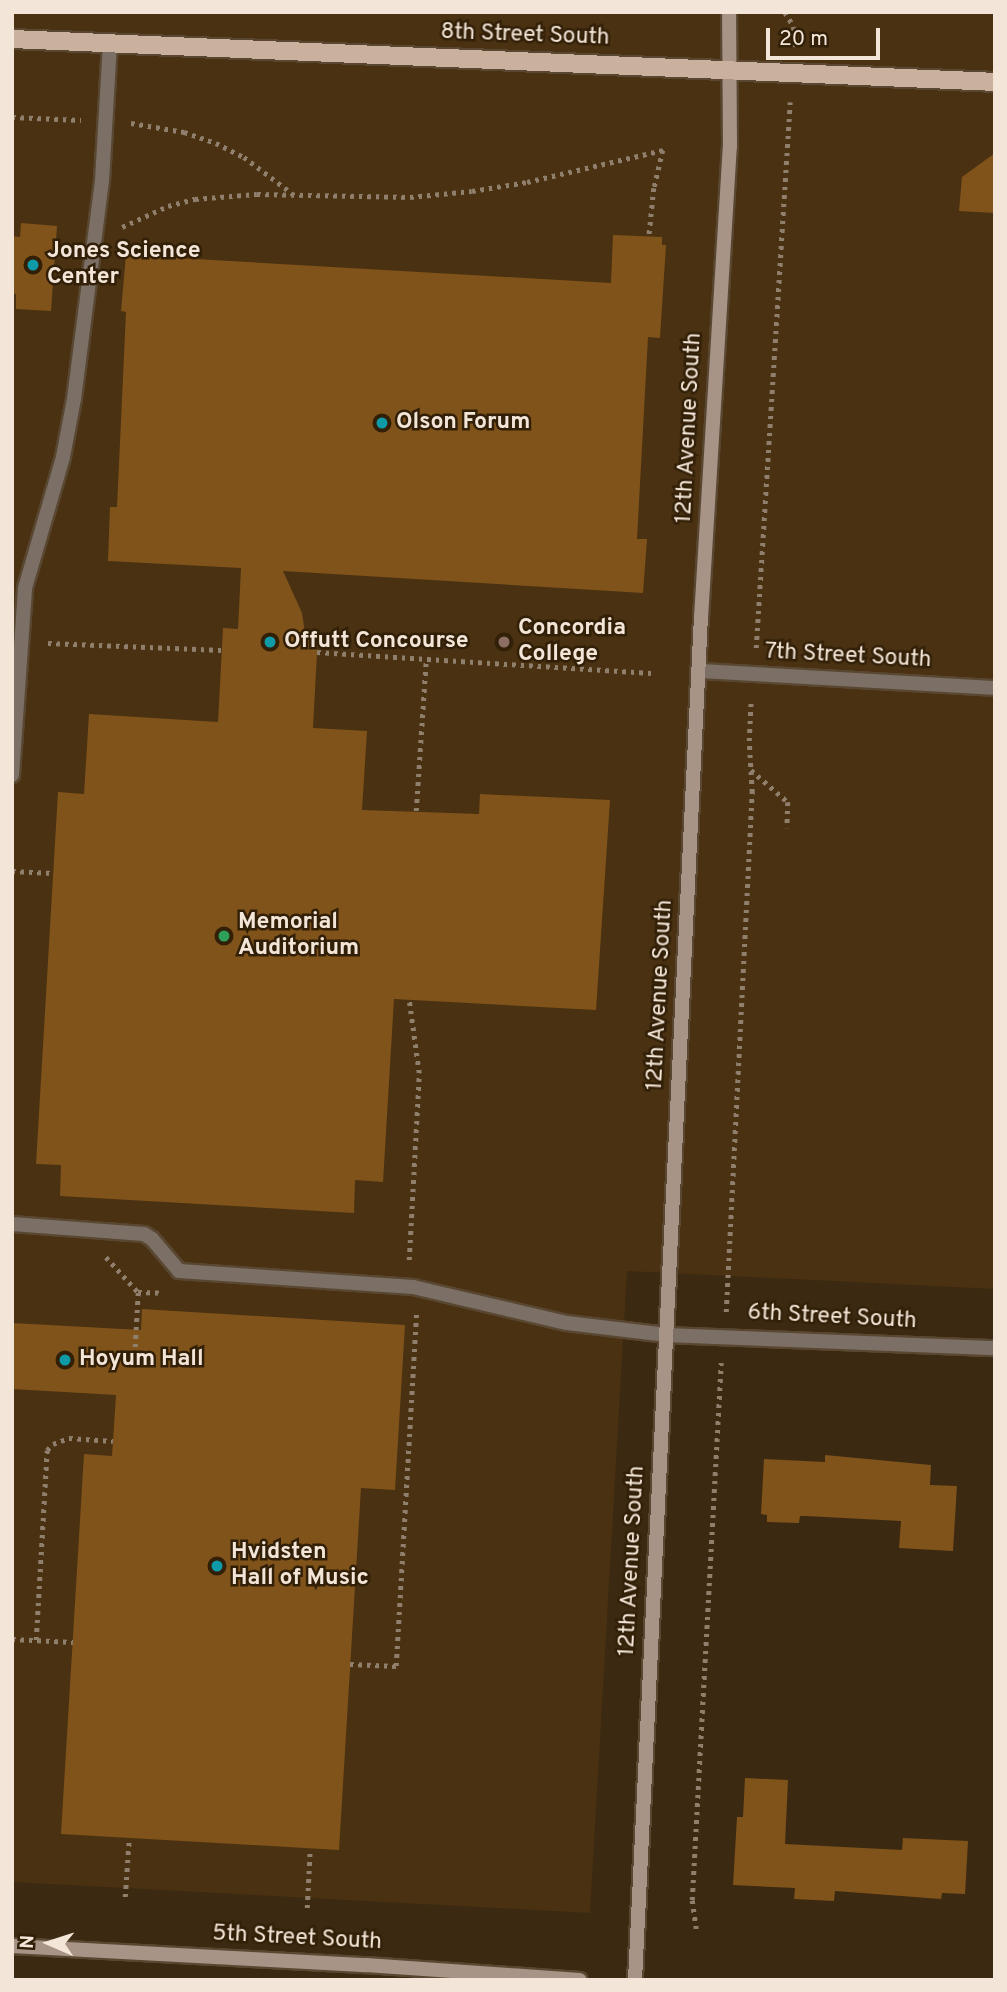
<!DOCTYPE html>
<style>
body{margin:0}
#map{position:relative;width:1007px;height:1992px;overflow:hidden;background:#3c2911;font-family:Overpass,sans-serif}
div>[style]{position:absolute}
.built>*{inset:0;background:#493112}
.building>*{inset:0;background:#80531a}
.path>*{height:4.5px;margin-top:-2.25px;transform-origin:0;background:repeating-linear-gradient(90deg,#8f7f6c 0 3.5px,transparent 0 8.5px)}
.roads{filter:drop-shadow(2px 0 #594731) drop-shadow(-2px 0 #594731) drop-shadow(0 2px #594731) drop-shadow(0 -2px #594731)}
.lane>*{height:14px;margin:-7px;padding:0 7px;transform-origin:7px;border-radius:7px;background:#7c6f66}
.street>*{height:14px;margin:-7px;padding:0 7px;transform-origin:7px;border-radius:7px;background:#7c6f66}
.secondary>*{height:14px;margin:-7px;padding:0 7px;transform-origin:7px;border-radius:7px;background:#a89486}
.primary>*{height:18px;margin:-9px;padding:0 9px;transform-origin:9px;border-radius:9px;background:#cab19e}
.dots>*{width:19px;height:19px;translate:-50% -50%;box-sizing:border-box;border:4px solid #321f07;border-radius:50%}
span{translate:-50% -50%;white-space:nowrap;text-align:center;line-height:1.15;-webkit-text-stroke:5px #321f07;paint-order:stroke}
.street-label{font-size:23px;color:#f3e6d8}
.poi-label{font-size:23px;color:#f3e6d8;font-weight:700}
.left{translate:0 -50%;text-align:left}
.frame{position:absolute;inset:0;border:14px solid #f3e6d8;pointer-events:none}
.north{position:absolute;left:14px;top:1908px;width:70px;height:70px;-webkit-text-stroke:5px #321f07;paint-order:stroke;rotate:273deg;font-size:19px;font-weight:700;line-height:28px;text-align:center;color:#f3e6d8}
.north::after{content:'';display:block;margin:auto;width:24px;height:32px;background:#f3e6d8;clip-path:polygon(50% 0,100% 100%,50% 72%,0 100%)}
.scale{position:absolute;left:766px;top:28px;width:114px;height:32px;box-sizing:border-box;border:4px solid #f3e6d8;border-top:0;padding-left:9px;font-size:21px;line-height:24px;white-space:nowrap;color:#f3e6d8;-webkit-text-stroke:5px #321f07;paint-order:stroke}
</style>
<div id="map">
<div class="built">
<div style="clip-path:polygon(12px 12px,995px 12px,995px 1289px,627px 1271px,590px 1913px,12px 1882px)"></div>
</div>
<div class="building">
<div style="clip-path:polygon(995px 153px,995px 213px,959px 211px,962px 177px)"></div>
<div style="clip-path:polygon(21px 223px,57px 226px,51px 311px,16px 309px,16px 294px,12px 293px,12px 236px,20px 237px)"></div>
<div style="clip-path:polygon(613px 235px,662px 237px,662px 245px,666px 245px,660px 338px,648px 337px,637px 539px,647px 539px,643px 593px,283px 571px,302px 613px,305px 633px,318px 634px,313px 728px,367px 731px,362px 810px,479px 814px,480px 794px,610px 800px,596px 1010px,394px 999px,383px 1182px,355px 1180px,354px 1213px,60px 1196px,61px 1165px,36px 1164px,58px 792px,84px 794px,89px 714px,218px 722px,223px 628px,238px 629px,241px 568px,108px 561px,110px 507px,117px 507px,126px 312px,121px 311px,126px 255px,611px 283px)"></div>
<div style="clip-path:polygon(142px 1309px,405px 1325px,395px 1490px,361px 1488px,339px 1850px,61px 1834px,84px 1454px,112px 1456px,116px 1395px,12px 1389px,12px 1323px,141px 1330px)"></div>
<div style="clip-path:polygon(825px 1455px,931px 1465px,930px 1485px,957px 1486px,953px 1551px,899px 1548px,901px 1521px,806px 1516px,800px 1516px,799px 1523px,767px 1522px,767px 1515px,761px 1514px,764px 1459px,825px 1462px)"></div>
<div style="clip-path:polygon(745px 1778px,788px 1780px,785px 1844px,902px 1850px,903px 1838px,968px 1841px,965px 1894px,942px 1893px,941px 1899px,835px 1891px,834px 1901px,794px 1899px,795px 1888px,733px 1885px,737px 1817px,743px 1817px)"></div>
</div>
<div class="path">
<div style="left:785px;top:12px;width:17px;rotate:59deg"></div>
<div style="left:794px;top:27px;width:20px;rotate:93deg"></div>
<div style="left:12px;top:117px;width:69px;rotate:2.5deg"></div>
<div style="left:131px;top:123px;width:54px;rotate:9.6deg"></div>
<div style="left:184px;top:132px;width:34px;rotate:19deg"></div>
<div style="left:216px;top:143px;width:31px;rotate:27deg"></div>
<div style="left:244px;top:157px;width:61px;rotate:37.1deg"></div>
<div style="left:122px;top:227px;width:51px;rotate:-24.5deg"></div>
<div style="left:168px;top:206px;width:28px;rotate:-15deg"></div>
<div style="left:195px;top:199px;width:62px;rotate:-4.6deg"></div>
<div style="left:257px;top:194px;width:153px;rotate:1.1deg"></div>
<div style="left:410px;top:197px;width:62px;rotate:-5.5deg"></div>
<div style="left:472px;top:191px;width:56px;rotate:-9.3deg"></div>
<div style="left:527px;top:182px;width:140px;rotate:-13.2deg"></div>
<div style="left:663px;top:150px;width:39px;rotate:103deg"></div>
<div style="left:654px;top:188px;width:49px;rotate:95.8deg"></div>
<div style="left:48px;top:643px;width:174px;rotate:2.3deg"></div>
<div style="left:756px;top:648px;width:547px;rotate:-86.44deg"></div>
<div style="left:317px;top:652px;width:339px;rotate:3.6deg"></div>
<div style="left:751px;top:770px;width:49px;rotate:40.9deg"></div>
<div style="left:788px;top:802px;width:26px;rotate:92deg"></div>
<div style="left:416px;top:811px;width:152px;rotate:-86.2deg"></div>
<div style="left:12px;top:871px;width:41px;rotate:2.8deg"></div>
<div style="left:106px;top:1257px;width:47px;rotate:47.6deg"></div>
<div style="left:138px;top:1292px;width:25px;rotate:2deg"></div>
<div style="left:409px;top:1260px;width:187px;rotate:-86.9deg"></div>
<div style="left:419px;top:1073px;width:74px;rotate:-97.8deg"></div>
<div style="left:726px;top:1312px;width:521px;rotate:-87.14deg"></div>
<div style="left:752px;top:792px;width:51px;rotate:-93.4deg"></div>
<div style="left:749px;top:741px;width:42px;rotate:-87.3deg"></div>
<div style="left:134px;top:1364px;width:72px;rotate:-86.8deg"></div>
<div style="left:12px;top:1639px;width:61px;rotate:2.8deg"></div>
<div style="left:36px;top:1640px;width:190px;rotate:-86.7deg"></div>
<div style="left:47px;top:1450px;width:8px;rotate:-45deg"></div>
<div style="left:53px;top:1444px;width:17px;rotate:-21deg"></div>
<div style="left:69px;top:1438px;width:44px;rotate:3.9deg"></div>
<div style="left:350px;top:1664px;width:46px;rotate:2.5deg"></div>
<div style="left:396px;top:1666px;width:353px;rotate:-86.7deg"></div>
<div style="left:125px;top:1897px;width:59px;rotate:-86.1deg"></div>
<div style="left:307px;top:1908px;width:59px;rotate:-87.1deg"></div>
<div style="left:696px;top:1929px;width:29px;rotate:-98deg"></div>
<div style="left:692px;top:1900px;width:538px;rotate:-86.91deg"></div>
</div>
<div class="roads">
<div class="lane">
<div style="left:12px;top:775px;width:187px;rotate:-86deg"></div>
<div style="left:25px;top:588px;width:136px;rotate:-73.8deg"></div>
<div style="left:63px;top:457px;width:59px;rotate:-79.3deg"></div>
<div style="left:74px;top:399px;width:220px;rotate:-82.7deg"></div>
<div style="left:102px;top:181px;width:137px;rotate:-86.7deg"></div>
<div style="left:12px;top:1224px;width:132px;rotate:4.3deg"></div>
<div style="left:144px;top:1234px;width:9px;rotate:32deg"></div>
<div style="left:152px;top:1239px;width:42px;rotate:49.8deg"></div>
<div style="left:179px;top:1271px;width:235px;rotate:3.9deg"></div>
<div style="left:413px;top:1287px;width:158px;rotate:13.2deg"></div>
<div style="left:567px;top:1323px;width:101px;rotate:6.8deg"></div>
</div>
<div class="street">
<div style="left:700px;top:671px;width:295px;rotate:3.3deg"></div>
<div style="left:667px;top:1335px;width:328px;rotate:2.3deg"></div>
</div>
<div class="secondary">
<div style="left:12px;top:1946px;width:355px;rotate:3.1deg"></div>
<div style="left:366px;top:1965px;width:214px;rotate:4deg"></div>
<div style="left:635px;top:1980px;width:1364px;rotate:-87.23deg"></div>
<div style="left:701px;top:618px;width:473px;rotate:-86.5deg"></div>
<div style="left:730px;top:146px;width:134px;rotate:-90.4deg"></div>
</div>
<div class="primary">
<div style="left:12px;top:39px;width:984px;rotate:2.5deg"></div>
</div>
</div>
<div class="dots">
<div style="left:33px;top:265px;background:#0f9aa8"></div>
<div style="left:382px;top:423px;background:#0f9aa8"></div>
<div style="left:270px;top:642px;background:#0f9aa8"></div>
<div style="left:504px;top:642px;background:#8d6e63"></div>
<div style="left:224px;top:936px;background:#2e9e5b"></div>
<div style="left:65px;top:1360px;background:#0f9aa8"></div>
<div style="left:217px;top:1566px;background:#0f9aa8"></div>
</div>
<div class="street-label">
<span style="left:525px;top:36px;rotate:2deg">8th Street South</span>
<span style="left:690px;top:428px;rotate:-87deg">12th Avenue South</span>
<span style="left:848px;top:657px;rotate:3deg">7th Street South</span>
<span style="left:661px;top:995px;rotate:-87deg">12th Avenue South</span>
<span style="left:832px;top:1318px;rotate:3deg">6th Street South</span>
<span style="left:633px;top:1561px;rotate:-87deg">12th Avenue South</span>
<span style="left:297px;top:1939px;rotate:3deg">5th Street South</span>
</div>
<div class="poi-label">
<span class="left" style="left:47px;top:265px">Jones Science<br>Center</span>
<span class="left" style="left:396px;top:423px">Olson Forum</span>
<span class="left" style="left:518px;top:642px">Concordia<br>College</span>
<span class="left" style="left:284px;top:642px">Offutt Concourse</span>
<span class="left" style="left:238px;top:936px">Memorial<br>Auditorium</span>
<span class="left" style="left:79px;top:1360px">Hoyum Hall</span>
<span class="left" style="left:231px;top:1566px">Hvidsten<br>Hall of Music</span>
</div>
<div class="frame"></div>
<div class="north">N</div>
<div class="scale">20 m</div>
</div>
